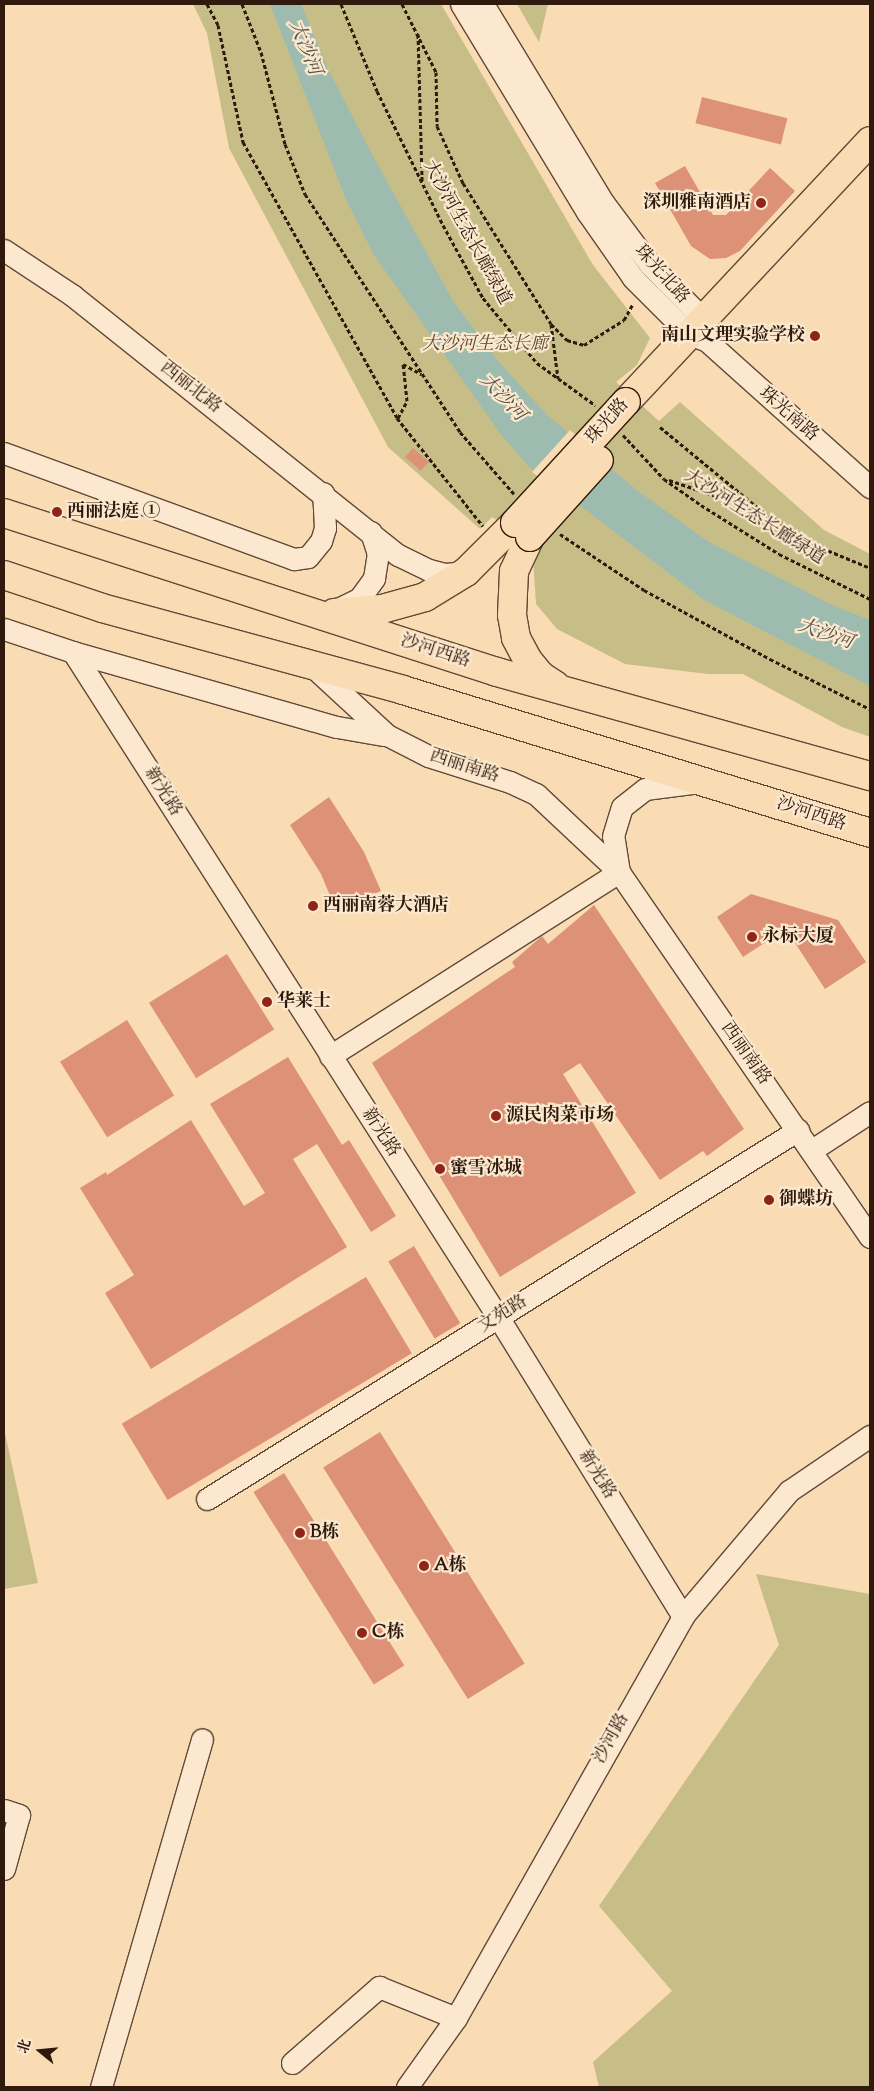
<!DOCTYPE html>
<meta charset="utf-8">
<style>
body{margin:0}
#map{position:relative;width:874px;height:2091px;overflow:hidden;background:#f9dbb4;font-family:"Sorts Mill Goudy","Noto Serif SC",serif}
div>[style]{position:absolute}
.green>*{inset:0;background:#c6bd87}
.water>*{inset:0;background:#9ebbaf}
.pier>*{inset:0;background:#f9dbb4}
.building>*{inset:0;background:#dd9278;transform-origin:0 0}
.path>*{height:3px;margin-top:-1.5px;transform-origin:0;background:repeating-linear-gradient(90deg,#2f1a0d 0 4px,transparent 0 6.5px)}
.roads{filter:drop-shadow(1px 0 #624a37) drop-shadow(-1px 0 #624a37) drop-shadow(0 1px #624a37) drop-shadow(0 -1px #624a37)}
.minor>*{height:21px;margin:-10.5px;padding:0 10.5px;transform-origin:10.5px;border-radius:10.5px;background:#fbe8ce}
.major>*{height:28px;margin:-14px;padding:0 14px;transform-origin:14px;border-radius:14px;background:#f9dbb4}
.bridges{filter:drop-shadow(1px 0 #2f1a0d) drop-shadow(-1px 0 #2f1a0d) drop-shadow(0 1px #2f1a0d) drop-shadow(0 -1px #2f1a0d)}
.major-bridge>*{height:28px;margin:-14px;padding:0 14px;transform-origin:14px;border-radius:14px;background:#f9dbb4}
.dots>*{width:14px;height:14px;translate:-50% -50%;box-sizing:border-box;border:2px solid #fbe8ce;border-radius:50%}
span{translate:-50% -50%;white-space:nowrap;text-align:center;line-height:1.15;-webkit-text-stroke:4.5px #fbe8ce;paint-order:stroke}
.poi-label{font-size:18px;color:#2f1a0d;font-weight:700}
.right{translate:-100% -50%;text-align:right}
.left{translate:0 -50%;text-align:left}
.street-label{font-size:18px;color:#2f1a0d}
.park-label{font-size:18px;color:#5c4b32;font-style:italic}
.water-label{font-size:19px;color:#565246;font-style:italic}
.frame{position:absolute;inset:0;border:5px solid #2f1a0d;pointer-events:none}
.north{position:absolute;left:15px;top:2026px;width:50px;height:50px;-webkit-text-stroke:4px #fbe8ce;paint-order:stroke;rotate:287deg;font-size:14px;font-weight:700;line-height:20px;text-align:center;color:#2f1a0d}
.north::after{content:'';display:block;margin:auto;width:18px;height:22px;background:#2f1a0d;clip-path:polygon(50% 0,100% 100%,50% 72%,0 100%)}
</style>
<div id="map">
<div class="green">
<div style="clip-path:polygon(193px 4px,441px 4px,593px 265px,650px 338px,637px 365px,616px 382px,659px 421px,680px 402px,824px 530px,870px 554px,870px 737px,842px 727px,743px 674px,708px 674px,625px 664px,557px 629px,536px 604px,532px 543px,492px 517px,480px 529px,388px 447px,229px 148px,207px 33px)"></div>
<div style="clip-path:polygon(517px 4px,548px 4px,539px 42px)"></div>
<div style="clip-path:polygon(4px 1429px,38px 1583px,4px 1589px)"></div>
<div style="clip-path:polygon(756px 1574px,870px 1594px,870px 2087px,599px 2087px,593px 2062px,672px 1991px,599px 1906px,779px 1645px)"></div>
</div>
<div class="water">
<div style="clip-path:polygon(270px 4px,301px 4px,328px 69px,373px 156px,453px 301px,499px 362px,547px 415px,638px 491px,709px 542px,834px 606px,870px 620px,870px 686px,704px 600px,528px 466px,500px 433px,374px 255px,345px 197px)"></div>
</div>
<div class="pier">
<div style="clip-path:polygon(570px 430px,612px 466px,573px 504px,532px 472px)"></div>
</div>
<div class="building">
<div style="left:702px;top:97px;width:88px;height:27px;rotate:14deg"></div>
<div style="clip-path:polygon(685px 166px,713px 215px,726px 215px,770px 168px,795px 191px,740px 251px,726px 258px,710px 259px,691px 246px,655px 183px)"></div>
<div style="left:413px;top:448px;width:21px;height:12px;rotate:41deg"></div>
<div style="clip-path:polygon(329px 797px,364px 852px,381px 891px,336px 910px,321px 874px,290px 825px)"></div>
<div style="clip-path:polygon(751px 894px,838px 920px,866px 962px,825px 989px,786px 929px,743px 957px,717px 917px)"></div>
<div style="clip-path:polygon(594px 905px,744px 1129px,707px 1156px,703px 1151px,660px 1180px,580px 1063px,563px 1074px,636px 1193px,500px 1277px,372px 1063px,515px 967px,512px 962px,542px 936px,548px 944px)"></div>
<div style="left:227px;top:954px;width:89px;height:92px;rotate:58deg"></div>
<div style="left:127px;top:1020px;width:89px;height:79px;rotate:58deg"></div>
<div style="clip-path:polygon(288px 1057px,342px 1145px,349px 1140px,396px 1216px,371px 1232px,317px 1144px,293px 1159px,347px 1247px,151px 1369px,105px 1293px,134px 1275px,80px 1188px,106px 1172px,107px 1175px,191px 1120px,244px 1206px,265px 1193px,210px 1104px)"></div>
<div style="left:414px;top:1246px;width:90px;height:30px;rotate:59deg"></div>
<div style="left:366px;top:1277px;width:89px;height:285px;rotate:59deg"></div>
<div style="left:380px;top:1432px;width:273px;height:67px;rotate:58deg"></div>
<div style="left:284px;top:1473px;width:227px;height:36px;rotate:58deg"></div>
</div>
<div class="path">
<div style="left:207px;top:4px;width:24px;rotate:62deg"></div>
<div style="left:218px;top:25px;width:120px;rotate:77.9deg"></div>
<div style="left:243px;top:142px;width:316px;rotate:60.8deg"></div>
<div style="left:397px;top:418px;width:138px;rotate:51.5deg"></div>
<div style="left:242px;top:4px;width:52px;rotate:68.4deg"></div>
<div style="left:261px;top:52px;width:95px;rotate:75.4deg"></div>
<div style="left:285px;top:144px;width:54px;rotate:68.2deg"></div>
<div style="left:305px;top:194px;width:284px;rotate:56.9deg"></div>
<div style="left:460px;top:432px;width:82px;rotate:48.9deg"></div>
<div style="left:341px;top:4px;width:94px;rotate:67.5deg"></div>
<div style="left:377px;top:91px;width:149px;rotate:63.8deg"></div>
<div style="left:443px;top:225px;width:83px;rotate:61.3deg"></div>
<div style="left:483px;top:298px;width:85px;rotate:50.3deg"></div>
<div style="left:537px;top:363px;width:72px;rotate:35.9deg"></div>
<div style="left:402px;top:4px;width:76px;rotate:63.4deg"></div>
<div style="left:436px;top:72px;width:54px;rotate:88.9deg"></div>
<div style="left:437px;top:126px;width:63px;rotate:65.5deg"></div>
<div style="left:463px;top:183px;width:166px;rotate:58deg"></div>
<div style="left:551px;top:324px;width:55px;rotate:82.7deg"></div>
<div style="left:418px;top:34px;width:147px;rotate:88.4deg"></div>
<div style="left:551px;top:324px;width:23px;rotate:45deg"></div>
<div style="left:567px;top:340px;width:18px;rotate:16deg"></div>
<div style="left:584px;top:345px;width:47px;rotate:-32deg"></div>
<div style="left:624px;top:320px;width:18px;rotate:-61deg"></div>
<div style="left:398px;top:418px;width:19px;rotate:-62deg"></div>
<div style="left:407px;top:401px;width:37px;rotate:-96deg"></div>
<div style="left:403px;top:364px;width:21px;rotate:29deg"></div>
<div style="left:660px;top:427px;width:134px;rotate:39.5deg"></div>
<div style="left:763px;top:512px;width:69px;rotate:31.4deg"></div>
<div style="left:822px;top:548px;width:52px;rotate:22.6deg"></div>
<div style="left:623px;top:435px;width:60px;rotate:47deg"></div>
<div style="left:664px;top:479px;width:45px;rotate:35.1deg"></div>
<div style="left:701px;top:505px;width:92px;rotate:32.1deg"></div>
<div style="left:779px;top:554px;width:102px;rotate:26.3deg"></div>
<div style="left:669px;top:480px;width:96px;rotate:18.8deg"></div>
<div style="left:560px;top:534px;width:101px;rotate:33.7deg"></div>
<div style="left:644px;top:590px;width:144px;rotate:28.7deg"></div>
<div style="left:770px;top:659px;width:112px;rotate:26.6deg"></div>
</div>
<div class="roads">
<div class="minor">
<div style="left:461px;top:4px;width:243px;rotate:58.8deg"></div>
<div style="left:587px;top:212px;width:80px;rotate:55.1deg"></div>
<div style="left:633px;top:278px;width:79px;rotate:45deg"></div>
<div style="left:689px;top:334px;width:19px;rotate:21deg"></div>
<div style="left:707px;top:341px;width:219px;rotate:41.9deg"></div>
<div style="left:483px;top:4px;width:232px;rotate:58.8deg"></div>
<div style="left:603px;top:202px;width:79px;rotate:53.3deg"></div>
<div style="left:650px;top:265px;width:76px;rotate:45.5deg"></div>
<div style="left:703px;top:319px;width:14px;rotate:82deg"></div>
<div style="left:4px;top:250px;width:82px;rotate:33.5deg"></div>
<div style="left:72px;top:295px;width:417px;rotate:38.6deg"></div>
<div style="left:398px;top:555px;width:34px;rotate:26deg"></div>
<div style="left:429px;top:570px;width:16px;rotate:14deg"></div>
<div style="left:445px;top:574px;width:21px;rotate:-5deg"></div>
<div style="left:4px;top:453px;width:309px;rotate:20.1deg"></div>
<div style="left:294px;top:559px;width:14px;rotate:-8deg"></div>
<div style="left:308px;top:557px;width:21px;rotate:-51deg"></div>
<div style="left:321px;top:541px;width:14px;rotate:-73deg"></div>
<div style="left:325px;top:528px;width:35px;rotate:-93deg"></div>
<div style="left:336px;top:610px;width:25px;rotate:-26deg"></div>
<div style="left:359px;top:599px;width:26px;rotate:-54deg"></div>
<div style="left:374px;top:578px;width:24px;rotate:-81deg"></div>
<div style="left:378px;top:554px;width:23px;rotate:-108deg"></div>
<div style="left:4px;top:629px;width:73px;rotate:18.4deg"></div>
<div style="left:73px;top:652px;width:274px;rotate:15.9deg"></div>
<div style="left:337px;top:727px;width:48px;rotate:9.7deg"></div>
<div style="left:73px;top:652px;width:789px;rotate:57.42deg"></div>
<div style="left:498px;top:1317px;width:352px;rotate:58.3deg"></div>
<div style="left:310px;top:664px;width:105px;rotate:42.7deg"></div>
<div style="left:387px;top:735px;width:46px;rotate:27.1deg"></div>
<div style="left:428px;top:756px;width:86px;rotate:17.6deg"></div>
<div style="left:510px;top:782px;width:29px;rotate:25deg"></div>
<div style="left:536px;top:794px;width:114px;rotate:43.2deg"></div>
<div style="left:619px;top:872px;width:443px;rotate:55.5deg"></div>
<div style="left:619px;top:872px;width:36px;rotate:-99deg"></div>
<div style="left:613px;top:836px;width:30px;rotate:-73deg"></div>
<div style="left:622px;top:807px;width:29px;rotate:-38deg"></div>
<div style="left:645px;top:789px;width:47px;rotate:-7.3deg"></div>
<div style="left:330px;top:1056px;width:343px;rotate:-32.5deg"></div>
<div style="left:812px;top:1150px;width:69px;rotate:-33.2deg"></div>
<div style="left:207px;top:1499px;width:697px;rotate:-31.98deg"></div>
<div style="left:4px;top:1810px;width:16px;rotate:18deg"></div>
<div style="left:19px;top:1815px;width:56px;rotate:105.5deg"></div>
<div style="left:292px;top:2063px;width:116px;rotate:-41.1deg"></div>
<div style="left:379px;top:1987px;width:83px;rotate:21.9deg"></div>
<div style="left:101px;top:2087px;width:362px;rotate:-73.8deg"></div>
<div style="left:407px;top:2087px;width:85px;rotate:-54.6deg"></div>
<div style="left:456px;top:2018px;width:462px;rotate:-60.5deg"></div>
<div style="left:683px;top:1616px;width:164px;rotate:-49.7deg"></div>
<div style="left:789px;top:1491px;width:98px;rotate:-34.2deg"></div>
</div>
<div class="major">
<div style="left:626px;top:402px;width:357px;rotate:-46.9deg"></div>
<div style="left:4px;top:513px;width:518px;rotate:17.88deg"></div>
<div style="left:497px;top:672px;width:387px;rotate:15.6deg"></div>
<div style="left:530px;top:537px;width:38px;rotate:115deg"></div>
<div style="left:514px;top:571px;width:44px;rotate:92.6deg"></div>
<div style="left:512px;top:615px;width:23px;rotate:80deg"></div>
<div style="left:516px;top:638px;width:24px;rotate:62deg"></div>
<div style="left:527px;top:659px;width:22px;rotate:51deg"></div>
<div style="left:541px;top:676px;width:17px;rotate:33deg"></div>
<div style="left:4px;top:575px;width:103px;rotate:18.6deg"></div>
<div style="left:102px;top:608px;width:312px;rotate:15.2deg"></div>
<div style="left:403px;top:690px;width:488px;rotate:17deg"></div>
<div style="left:334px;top:613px;width:48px;rotate:-4.8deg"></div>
<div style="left:382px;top:609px;width:45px;rotate:-15.6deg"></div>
<div style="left:425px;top:597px;width:48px;rotate:-31.4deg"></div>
<div style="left:466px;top:572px;width:69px;rotate:-45deg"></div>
</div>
</div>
<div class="bridges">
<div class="major-bridge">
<div style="left:515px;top:523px;width:164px;rotate:-47.5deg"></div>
<div style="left:530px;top:537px;width:103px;rotate:-48.1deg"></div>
</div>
</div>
<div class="dots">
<div style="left:761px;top:203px;background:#8f2418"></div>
<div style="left:815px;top:336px;background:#8f2418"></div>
<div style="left:57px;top:512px;background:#8f2418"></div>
<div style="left:313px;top:906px;background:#8f2418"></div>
<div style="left:752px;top:937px;background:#8f2418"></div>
<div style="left:267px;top:1002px;background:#8f2418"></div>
<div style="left:496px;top:1116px;background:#8f2418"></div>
<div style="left:440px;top:1169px;background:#8f2418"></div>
<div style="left:769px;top:1200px;background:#8f2418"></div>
<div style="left:300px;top:1533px;background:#8f2418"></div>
<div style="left:424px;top:1566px;background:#8f2418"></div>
<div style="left:362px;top:1633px;background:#8f2418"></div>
</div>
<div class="poi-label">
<span class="right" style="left:751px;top:203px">深圳雅南酒店</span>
<span class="right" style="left:805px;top:336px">南山文理实验学校</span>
<span class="left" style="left:67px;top:512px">西丽法庭 ①</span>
<span class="left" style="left:323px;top:906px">西丽南蓉大酒店</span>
<span class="left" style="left:762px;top:937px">永标大厦</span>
<span class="left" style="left:277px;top:1002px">华莱士</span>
<span class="left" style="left:506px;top:1116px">源民肉菜市场</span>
<span class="left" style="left:450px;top:1169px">蜜雪冰城</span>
<span class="left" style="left:779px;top:1200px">御蝶坊</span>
<span class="left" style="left:310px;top:1533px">B栋</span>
<span class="left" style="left:434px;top:1566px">A栋</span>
<span class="left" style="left:372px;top:1633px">C栋</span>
</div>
<div class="street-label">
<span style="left:466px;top:233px;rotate:61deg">大沙河生态长廊绿道</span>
<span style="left:661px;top:275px;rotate:48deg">珠光北路</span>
<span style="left:190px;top:388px;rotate:38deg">西丽北路</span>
<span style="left:788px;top:415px;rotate:41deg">珠光南路</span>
<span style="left:608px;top:422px;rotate:-48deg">珠光路</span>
<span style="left:754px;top:518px;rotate:32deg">大沙河生态长廊绿道</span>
<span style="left:435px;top:652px;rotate:18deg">沙河西路</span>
<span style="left:464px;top:767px;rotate:18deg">西丽南路</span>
<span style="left:162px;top:792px;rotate:58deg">新光路</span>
<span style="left:811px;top:815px;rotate:18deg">沙河西路</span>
<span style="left:745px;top:1054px;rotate:55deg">西丽南路</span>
<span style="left:380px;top:1133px;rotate:57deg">新光路</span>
<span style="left:503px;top:1315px;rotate:-32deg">文苑路</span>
<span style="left:596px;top:1475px;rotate:58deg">新光路</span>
<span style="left:612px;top:1739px;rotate:-61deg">沙河路</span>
</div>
<div class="park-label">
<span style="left:485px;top:345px">大沙河生态长廊</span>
</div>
<div class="water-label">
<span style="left:304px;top:48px;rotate:68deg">大沙河</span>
<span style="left:502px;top:398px;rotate:47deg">大沙河</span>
<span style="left:825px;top:635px;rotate:19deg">大沙河</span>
</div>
<div class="frame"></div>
<div class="north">北</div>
</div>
